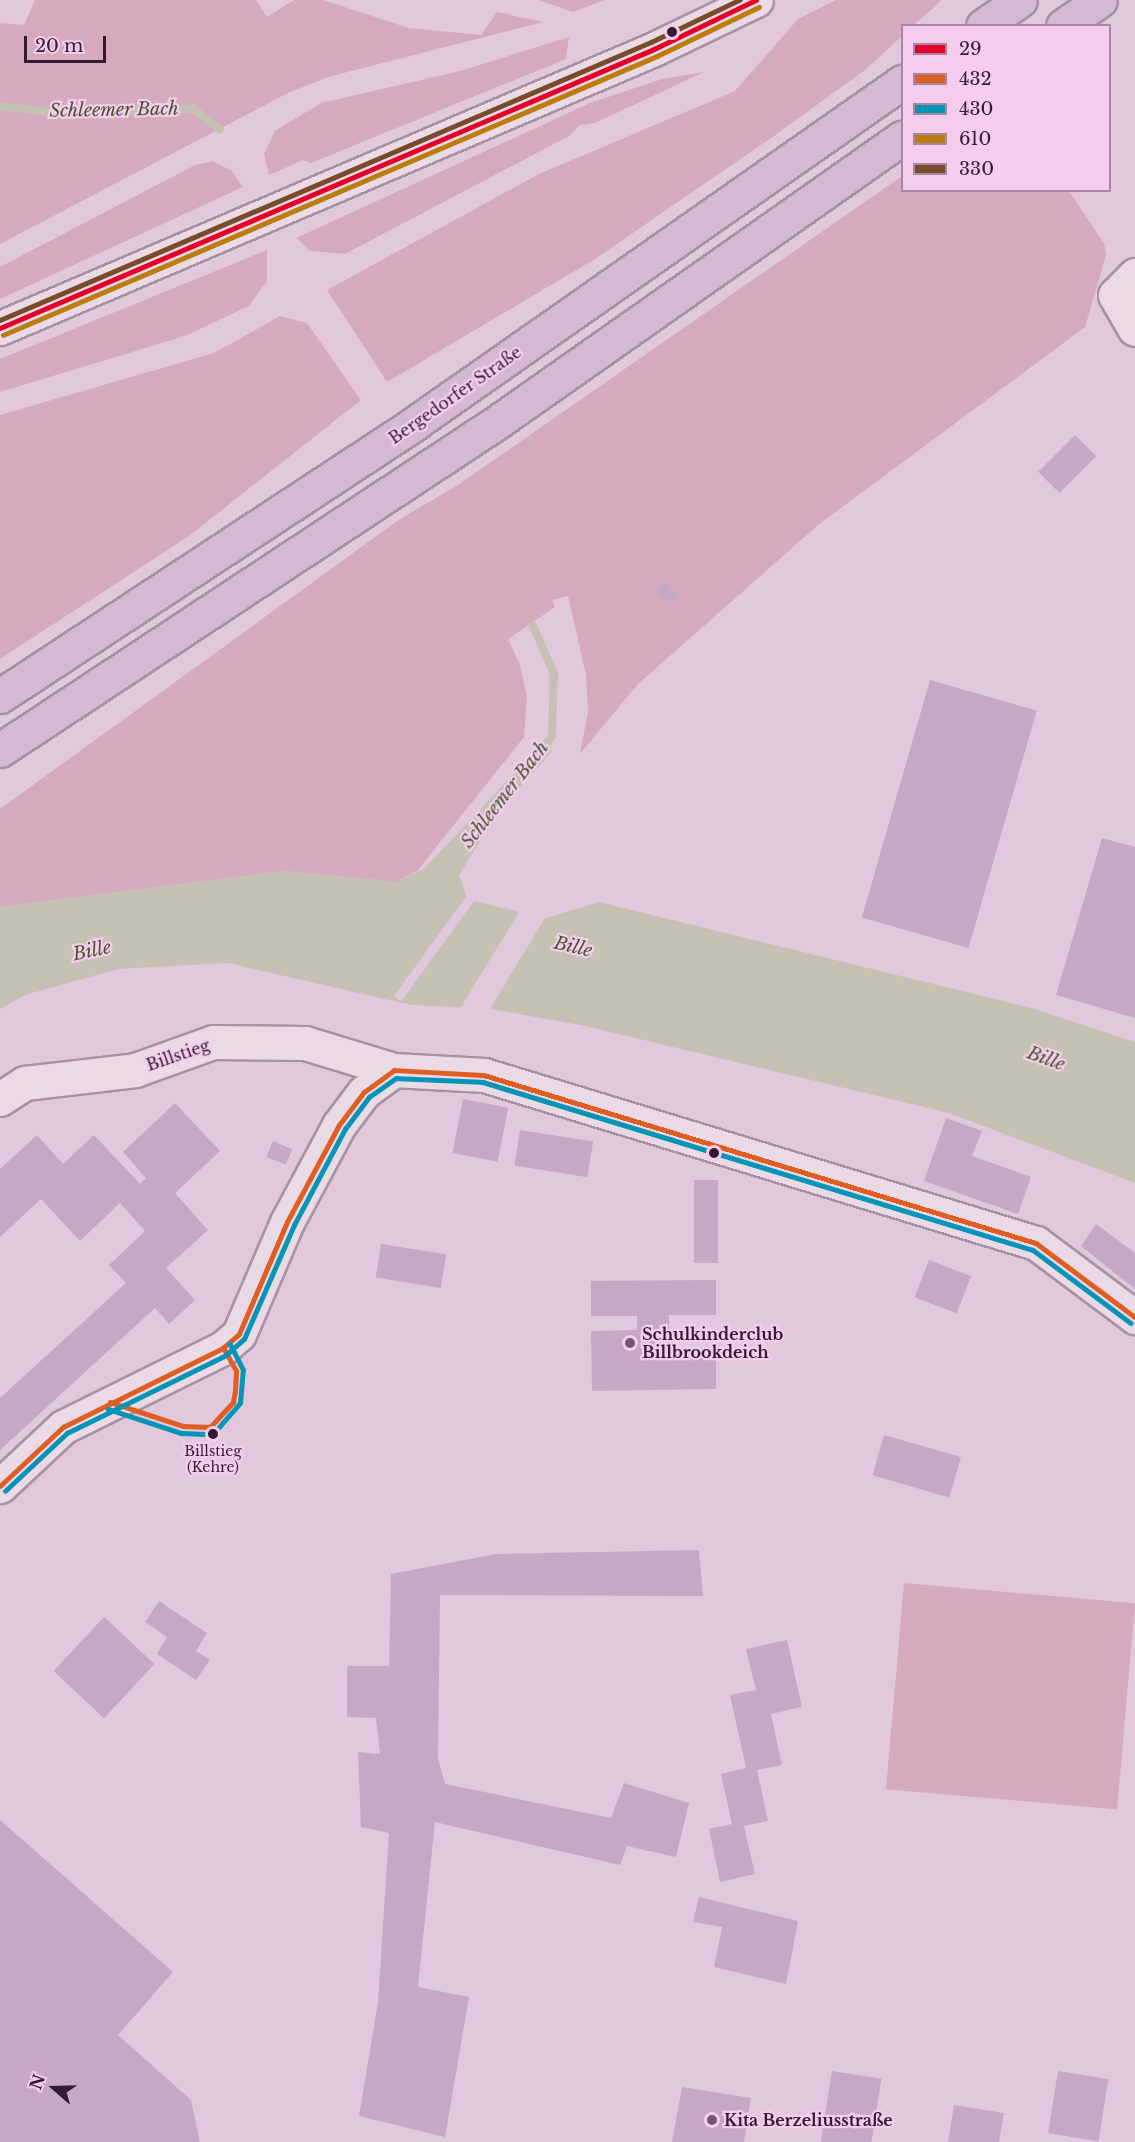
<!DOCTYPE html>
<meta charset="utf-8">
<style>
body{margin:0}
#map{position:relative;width:1135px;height:2142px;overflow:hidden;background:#e2c8dd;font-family:"Libre Baskerville",serif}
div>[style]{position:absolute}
.green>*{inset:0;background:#d5aabf;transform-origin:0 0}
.water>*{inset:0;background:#c5c1b3}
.pier>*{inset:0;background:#e2c8dd;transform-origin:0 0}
.stream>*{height:8px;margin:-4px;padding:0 4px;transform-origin:4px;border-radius:4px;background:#c5c1b3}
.building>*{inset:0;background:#c5a9c4;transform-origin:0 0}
.roads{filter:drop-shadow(2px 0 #a792a4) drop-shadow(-2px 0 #a792a4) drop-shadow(0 2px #a792a4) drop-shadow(0 -2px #a792a4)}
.minor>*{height:33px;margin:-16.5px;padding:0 16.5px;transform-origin:16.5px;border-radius:16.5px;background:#eadae6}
.highway>*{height:33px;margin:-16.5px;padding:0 16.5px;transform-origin:16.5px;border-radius:16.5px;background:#d5b9d2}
.bus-1>*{height:4.5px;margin:-2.25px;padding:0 2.25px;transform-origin:2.25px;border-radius:2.25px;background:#e4002b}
.bus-2>*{height:4.5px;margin:-2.25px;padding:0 2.25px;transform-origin:2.25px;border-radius:2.25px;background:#df5e24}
.bus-3>*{height:4.5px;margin:-2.25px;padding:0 2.25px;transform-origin:2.25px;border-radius:2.25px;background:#0894b7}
.bus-4>*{height:4.5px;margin:-2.25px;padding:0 2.25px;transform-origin:2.25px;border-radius:2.25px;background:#bc7c10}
.bus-5>*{height:4.5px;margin:-2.25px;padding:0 2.25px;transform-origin:2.25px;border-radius:2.25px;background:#7a4b2a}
.dots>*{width:16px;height:16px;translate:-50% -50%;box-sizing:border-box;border:3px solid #f5cdec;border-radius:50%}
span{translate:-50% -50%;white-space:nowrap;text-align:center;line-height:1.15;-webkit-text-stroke:4.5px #f5cdec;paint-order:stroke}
.bus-label{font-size:14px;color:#341b34}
.street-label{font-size:16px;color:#341b34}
.poi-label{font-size:16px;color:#341b34;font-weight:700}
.left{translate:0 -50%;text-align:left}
.water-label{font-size:18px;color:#42542b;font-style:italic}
.legend{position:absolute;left:901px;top:24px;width:210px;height:168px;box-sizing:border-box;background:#f5cdec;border:2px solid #a886a2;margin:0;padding:8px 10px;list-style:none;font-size:18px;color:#341b34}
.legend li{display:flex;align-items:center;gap:12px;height:30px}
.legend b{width:30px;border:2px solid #a886a2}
.north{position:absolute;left:24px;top:2058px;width:60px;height:60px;-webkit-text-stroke:4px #f5cdec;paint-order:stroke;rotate:290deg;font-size:16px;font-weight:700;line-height:24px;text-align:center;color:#341b34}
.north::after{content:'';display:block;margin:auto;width:21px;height:27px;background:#341b34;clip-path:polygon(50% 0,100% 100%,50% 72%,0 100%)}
.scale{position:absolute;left:24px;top:36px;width:82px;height:27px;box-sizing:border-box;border:3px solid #341b34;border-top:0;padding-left:8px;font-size:18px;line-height:21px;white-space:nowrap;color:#341b34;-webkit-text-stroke:4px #f5cdec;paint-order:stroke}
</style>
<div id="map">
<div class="green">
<div style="clip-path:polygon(35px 0,256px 0,267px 17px,294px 0,323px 0,409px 28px,481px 35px,497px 12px,543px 22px,328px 77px,288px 93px,0 244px,0 23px,24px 25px)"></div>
<div style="clip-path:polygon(538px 0,605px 0,573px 12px)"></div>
<div style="clip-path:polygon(836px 0,942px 0,914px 25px,902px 26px,902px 36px,865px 70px,774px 136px,595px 259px,387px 382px,327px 290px,539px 174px,735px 91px,798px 19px)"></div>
<div style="clip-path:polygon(569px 37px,566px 59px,311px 163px,303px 160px,269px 175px,264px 154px,275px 131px,321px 103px,460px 71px)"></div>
<div style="clip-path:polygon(704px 72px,595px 123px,580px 125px,569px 136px,345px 254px,310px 251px,296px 238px,590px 103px,662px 79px)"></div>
<div style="clip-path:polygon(213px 161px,232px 171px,243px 187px,0 299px,0 267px,195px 165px)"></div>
<div style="clip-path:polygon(902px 176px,902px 190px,1069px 191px,1104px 243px,1106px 255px,1085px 327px,818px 525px,637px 685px,580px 754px,588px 711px,586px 675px,568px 596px,552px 600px,555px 607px,508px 639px,520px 665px,527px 697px,524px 737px,417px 871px,396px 882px,284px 871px,0 907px,0 809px,400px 519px,458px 485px)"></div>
<div style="clip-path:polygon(267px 250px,267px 281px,249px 306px,185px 336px,0 392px,0 359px)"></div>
<div style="clip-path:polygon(280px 316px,307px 323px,361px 400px,189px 536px,0 659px,0 415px,214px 353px)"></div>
<div style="left:904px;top:1583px;width:232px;height:207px;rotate:5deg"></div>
</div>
<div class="water">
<div style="clip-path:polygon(540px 746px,553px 750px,498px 812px,459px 875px,468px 900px,547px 918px,599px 902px,1031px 1008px,1135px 1042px,1135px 1183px,949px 1113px,585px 1026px,492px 1009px,411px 1005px,228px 963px,118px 969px,25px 995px,0 1009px,0 907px,284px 871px,396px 882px,424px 869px)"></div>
</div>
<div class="pier">
<div style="left:468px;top:894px;width:9px;height:126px;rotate:36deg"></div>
<div style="clip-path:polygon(521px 909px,547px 915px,488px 1012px,459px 1010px)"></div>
</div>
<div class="stream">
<div style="left:0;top:106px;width:59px;rotate:6.8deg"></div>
<div style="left:59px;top:113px;width:135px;rotate:-1.7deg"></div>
<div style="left:194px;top:109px;width:33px;rotate:39deg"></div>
<div style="left:533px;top:626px;width:52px;rotate:66.4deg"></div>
<div style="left:554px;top:674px;width:61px;rotate:91.9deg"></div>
<div style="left:552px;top:735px;width:23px;rotate:121deg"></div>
</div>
<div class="building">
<div style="left:1075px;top:435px;width:30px;height:52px;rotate:45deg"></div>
<div style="left:667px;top:582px;width:17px;height:12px;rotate:57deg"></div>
<div style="left:930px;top:680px;width:111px;height:247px;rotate:16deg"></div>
<div style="clip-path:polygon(1102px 838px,1135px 847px,1135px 1018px,1056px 995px)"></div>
<div style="left:463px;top:1099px;width:46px;height:55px;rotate:11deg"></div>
<div style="clip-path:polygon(175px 1103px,220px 1151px,175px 1193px,208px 1230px,166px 1268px,195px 1300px,169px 1324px,155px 1308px,0 1450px,0 1398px,126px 1283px,109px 1265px,145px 1231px,120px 1203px,80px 1241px,41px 1199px,0 1237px,0 1169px,37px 1135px,63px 1164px,94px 1135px,140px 1184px,146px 1178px,123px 1152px)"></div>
<div style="clip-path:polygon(946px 1118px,982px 1131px,972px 1156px,1031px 1177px,1018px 1214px,924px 1181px)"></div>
<div style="left:520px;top:1130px;width:74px;height:36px;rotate:9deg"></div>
<div style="left:273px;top:1141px;width:21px;height:17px;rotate:23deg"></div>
<div style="left:694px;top:1180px;width:24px;height:83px"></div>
<div style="clip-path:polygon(1096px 1224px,1135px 1253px,1135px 1289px,1081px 1246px)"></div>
<div style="left:381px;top:1244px;width:66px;height:34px;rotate:9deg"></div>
<div style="left:929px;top:1260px;width:45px;height:40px;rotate:21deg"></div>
<div style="clip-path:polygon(716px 1280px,716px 1315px,669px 1315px,669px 1356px,716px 1355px,716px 1389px,592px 1391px,591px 1331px,637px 1330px,637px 1316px,591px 1316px,591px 1281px)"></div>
<div style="left:884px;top:1435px;width:80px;height:42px;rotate:16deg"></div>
<div style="clip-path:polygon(699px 1550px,703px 1596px,440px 1595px,438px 1759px,445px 1784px,611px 1818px,624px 1783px,689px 1803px,676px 1857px,627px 1846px,620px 1865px,435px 1822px,418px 1987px,469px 1997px,445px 2137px,359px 2116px,378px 2002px,389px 1833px,361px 1827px,358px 1752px,380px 1754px,376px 1718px,347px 1717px,347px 1666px,389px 1666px,391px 1574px,496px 1554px)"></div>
<div style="clip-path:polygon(159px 1601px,207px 1633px,196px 1651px,210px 1660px,196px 1680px,157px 1654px,167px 1637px,145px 1622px)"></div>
<div style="left:104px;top:1617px;width:69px;height:74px;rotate:43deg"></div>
<div style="clip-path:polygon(787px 1640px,802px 1707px,771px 1714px,782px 1765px,757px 1770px,768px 1821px,744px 1826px,755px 1874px,720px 1882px,709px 1829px,732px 1824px,721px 1774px,746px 1768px,730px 1695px,756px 1690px,746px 1649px)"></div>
<div style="clip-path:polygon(0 1820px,173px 1972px,118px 2035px,191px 2100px,200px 2142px,0 2142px)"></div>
<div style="clip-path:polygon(699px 1897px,798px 1921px,786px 1984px,714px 1967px,722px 1927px,693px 1922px)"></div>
<div style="left:832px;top:2071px;width:50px;height:72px;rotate:9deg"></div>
<div style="left:1058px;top:2071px;width:51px;height:63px;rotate:9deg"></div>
<div style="clip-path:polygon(682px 2087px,751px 2098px,744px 2142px,672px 2142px)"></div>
<div style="clip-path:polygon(954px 2105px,1004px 2113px,999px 2142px,948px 2142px)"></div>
</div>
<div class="roads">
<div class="minor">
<div style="left:1135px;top:275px;width:28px;rotate:135deg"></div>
<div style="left:1115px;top:295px;width:39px;rotate:60deg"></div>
<div style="left:0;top:328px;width:711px;rotate:-23.1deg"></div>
<div style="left:654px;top:49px;width:113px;rotate:-25.7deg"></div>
<div style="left:0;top:1099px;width:30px;rotate:-33deg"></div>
<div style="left:25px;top:1083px;width:111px;rotate:-6.7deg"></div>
<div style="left:135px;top:1070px;width:83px;rotate:-19.7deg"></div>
<div style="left:213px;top:1042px;width:92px;rotate:0.6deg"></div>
<div style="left:305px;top:1043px;width:93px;rotate:16.9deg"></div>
<div style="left:394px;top:1070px;width:90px;rotate:3.2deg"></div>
<div style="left:484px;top:1075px;width:577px;rotate:16.93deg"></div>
<div style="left:1036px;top:1243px;width:124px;rotate:36.8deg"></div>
<div style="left:0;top:1486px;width:86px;rotate:-43.1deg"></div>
<div style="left:63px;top:1427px;width:178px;rotate:-26.3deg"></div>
<div style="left:223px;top:1348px;width:21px;rotate:-41deg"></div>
<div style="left:239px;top:1334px;width:122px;rotate:-66.8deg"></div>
<div style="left:287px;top:1222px;width:110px;rotate:-61.8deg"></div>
<div style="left:339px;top:1125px;width:41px;rotate:-52.9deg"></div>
<div style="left:364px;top:1092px;width:37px;rotate:-36deg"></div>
</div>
<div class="highway">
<div style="left:983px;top:26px;width:45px;rotate:-35.1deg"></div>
<div style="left:1063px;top:26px;width:45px;rotate:-35.1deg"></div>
<div style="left:0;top:696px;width:497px;rotate:-33.3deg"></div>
<div style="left:415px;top:423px;width:595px;rotate:-35deg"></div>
<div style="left:0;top:750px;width:594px;rotate:-33.4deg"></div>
<div style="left:496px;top:423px;width:496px;rotate:-35.1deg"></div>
</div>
</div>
<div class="bus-1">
<div style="left:0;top:328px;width:711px;rotate:-23.1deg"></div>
<div style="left:654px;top:49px;width:113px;rotate:-25.7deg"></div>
</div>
<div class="bus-2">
<div style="left:110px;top:1402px;width:77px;rotate:18.2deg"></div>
<div style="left:183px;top:1426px;width:27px;rotate:2deg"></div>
<div style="left:210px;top:1427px;width:34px;rotate:-47deg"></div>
<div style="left:233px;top:1402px;width:11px;rotate:-80deg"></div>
<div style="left:235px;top:1391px;width:20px;rotate:-87deg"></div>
<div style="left:236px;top:1371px;width:26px;rotate:-119deg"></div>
<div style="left:0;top:1486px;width:86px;rotate:-43.1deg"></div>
<div style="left:63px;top:1427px;width:178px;rotate:-26.3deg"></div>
<div style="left:223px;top:1348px;width:21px;rotate:-41deg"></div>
<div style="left:239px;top:1334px;width:122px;rotate:-66.8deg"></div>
<div style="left:287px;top:1222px;width:110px;rotate:-61.8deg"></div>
<div style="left:339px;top:1125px;width:41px;rotate:-52.9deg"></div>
<div style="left:364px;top:1092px;width:37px;rotate:-36deg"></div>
<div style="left:394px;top:1070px;width:90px;rotate:3.2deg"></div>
<div style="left:484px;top:1075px;width:577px;rotate:16.93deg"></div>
<div style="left:1036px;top:1243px;width:124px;rotate:36.8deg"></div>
</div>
<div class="bus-3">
<div style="left:108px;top:1409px;width:77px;rotate:18.2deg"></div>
<div style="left:181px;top:1433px;width:32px;rotate:2deg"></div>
<div style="left:213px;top:1434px;width:41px;rotate:-48.9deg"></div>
<div style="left:240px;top:1403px;width:33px;rotate:-85deg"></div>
<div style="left:243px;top:1370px;width:29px;rotate:-117deg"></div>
<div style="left:5px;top:1491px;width:85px;rotate:-43.1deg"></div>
<div style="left:67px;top:1433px;width:177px;rotate:-26.1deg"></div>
<div style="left:226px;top:1355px;width:24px;rotate:-42deg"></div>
<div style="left:244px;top:1339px;width:124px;rotate:-66.3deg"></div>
<div style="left:294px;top:1225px;width:109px;rotate:-62deg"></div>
<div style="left:345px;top:1129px;width:40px;rotate:-53deg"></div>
<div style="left:369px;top:1097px;width:33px;rotate:-35deg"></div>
<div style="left:396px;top:1078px;width:87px;rotate:2.6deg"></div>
<div style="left:483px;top:1082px;width:575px;rotate:16.99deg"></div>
<div style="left:1033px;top:1250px;width:122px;rotate:36.7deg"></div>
</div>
<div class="bus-4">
<div style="left:3px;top:335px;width:711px;rotate:-23.1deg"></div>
<div style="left:657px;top:56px;width:113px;rotate:-25.7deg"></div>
</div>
<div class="bus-5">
<div style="left:0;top:320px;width:708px;rotate:-23.12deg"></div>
<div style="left:651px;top:42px;width:98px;rotate:-25.5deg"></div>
</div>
<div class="dots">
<div style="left:672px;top:32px;background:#341b34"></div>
<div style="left:714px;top:1153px;background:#341b34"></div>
<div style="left:630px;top:1343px;background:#71586f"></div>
<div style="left:213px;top:1434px;background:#341b34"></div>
<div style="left:712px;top:2120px;background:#71586f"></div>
</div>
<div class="bus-label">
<span style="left:213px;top:1459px">Billstieg<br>(Kehre)</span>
</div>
<div class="street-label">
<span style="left:455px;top:395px;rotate:-35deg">Bergedorfer Straße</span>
<span style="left:178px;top:1055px;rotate:-19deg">Billstieg</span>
</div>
<div class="poi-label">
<span class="left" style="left:642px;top:1343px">Schulkinderclub<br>Billbrookdeich</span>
<span class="left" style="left:724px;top:2120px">Kita Berzeliusstraße</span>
</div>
<div class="water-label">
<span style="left:114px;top:110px;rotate:-1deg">Schleemer Bach</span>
<span style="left:505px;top:795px;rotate:-52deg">Schleemer Bach</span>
<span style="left:573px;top:947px;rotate:13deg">Bille</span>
<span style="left:92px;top:951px;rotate:-12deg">Bille</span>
<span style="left:1046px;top:1059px;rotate:20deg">Bille</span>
</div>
<ul class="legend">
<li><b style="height:8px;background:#e4002b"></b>29</li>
<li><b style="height:8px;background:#df5e24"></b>432</li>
<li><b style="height:8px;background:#0894b7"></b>430</li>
<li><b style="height:8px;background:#bc7c10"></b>610</li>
<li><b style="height:8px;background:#7a4b2a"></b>330</li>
</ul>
<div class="north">N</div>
<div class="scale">20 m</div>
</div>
